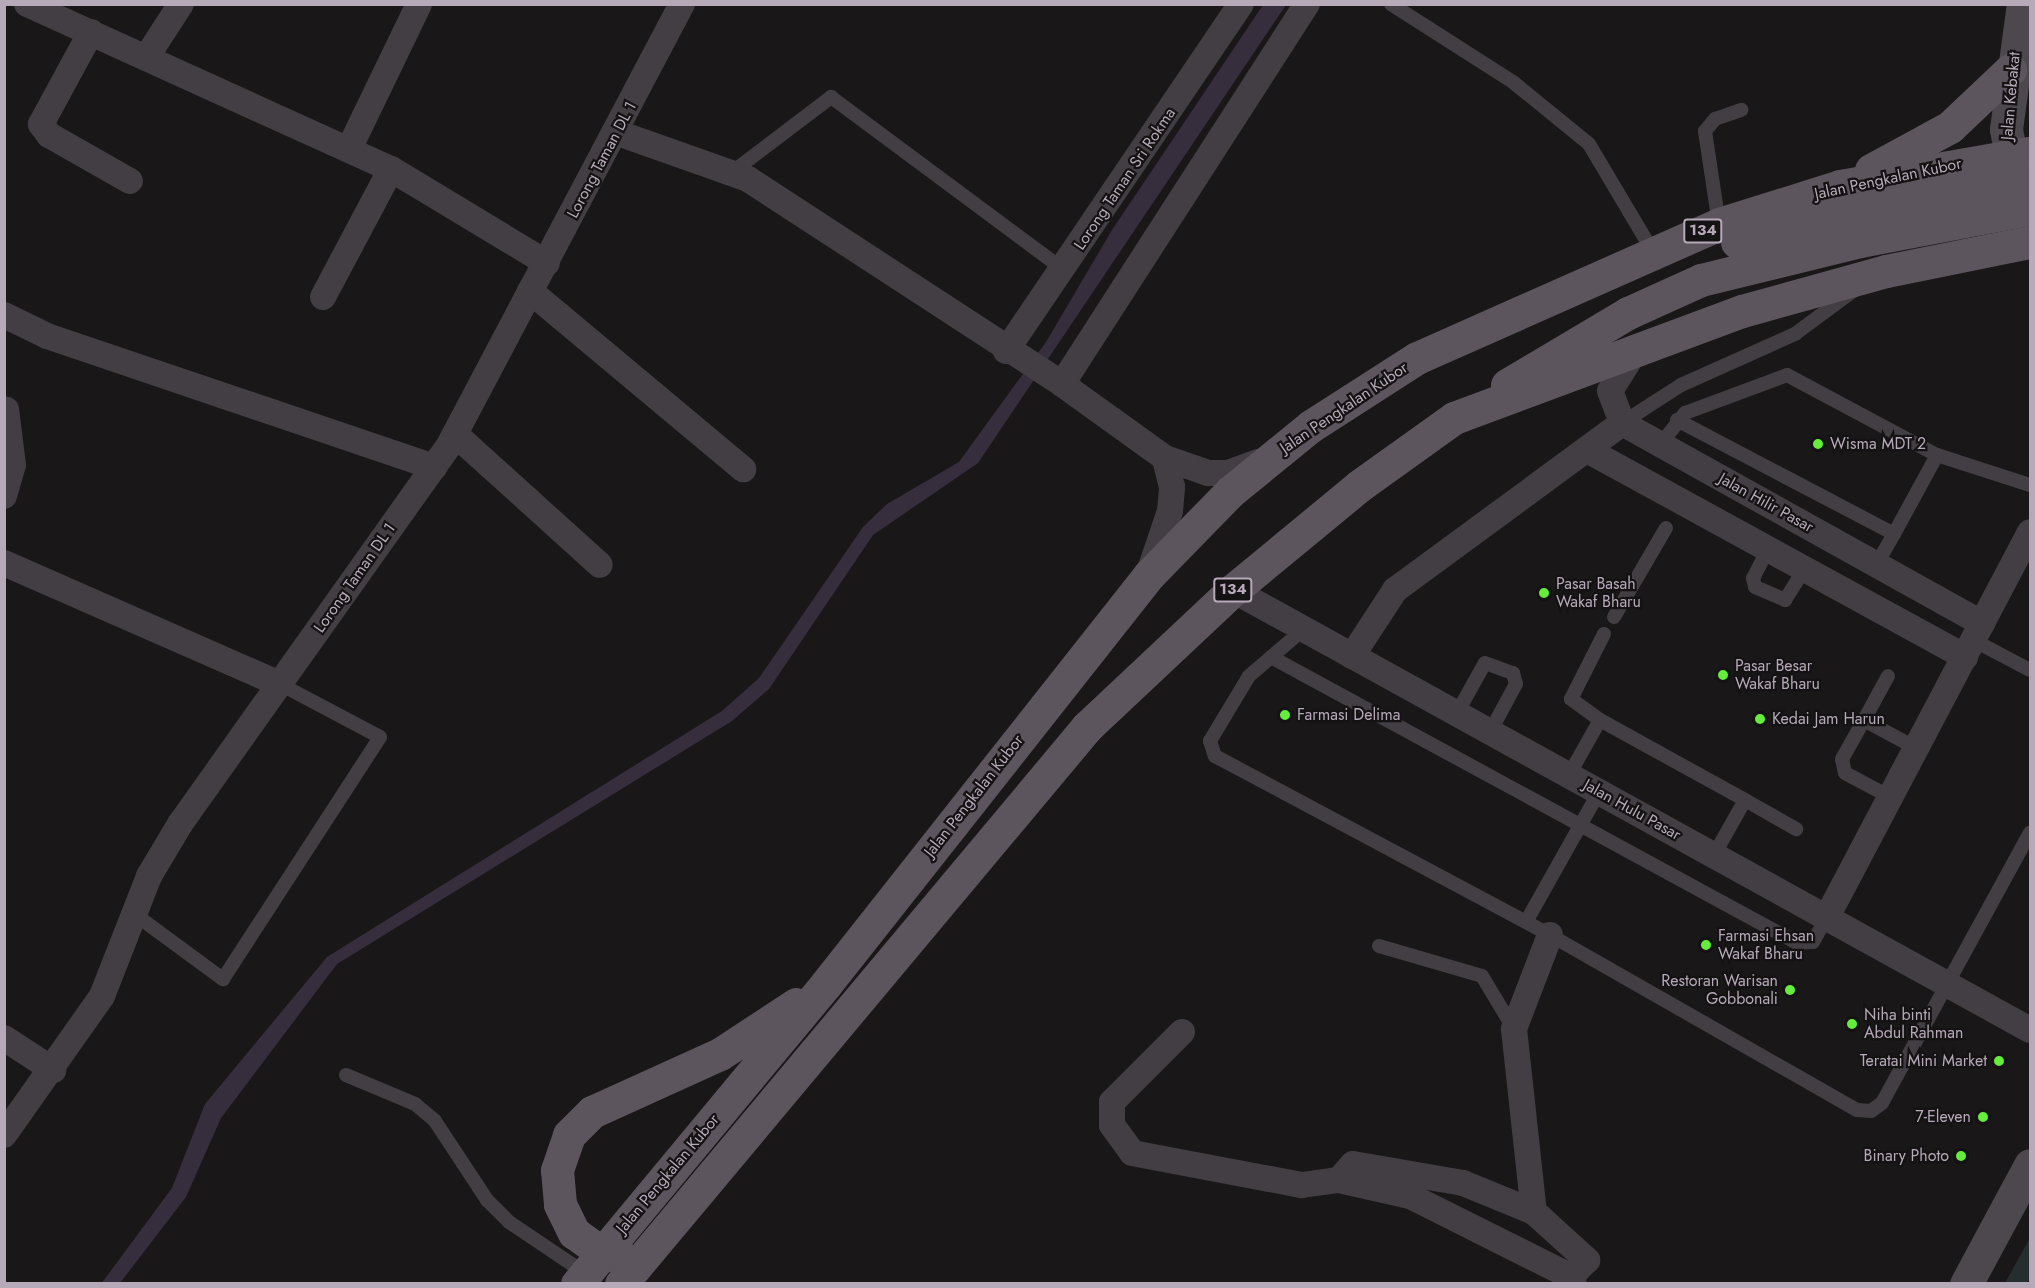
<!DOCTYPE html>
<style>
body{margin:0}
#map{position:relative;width:2035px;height:1288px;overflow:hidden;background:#1a1719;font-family:Jost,sans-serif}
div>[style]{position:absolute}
.green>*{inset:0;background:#262d2e}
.water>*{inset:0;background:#362e3d}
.lane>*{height:14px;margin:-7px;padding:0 7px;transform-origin:7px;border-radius:7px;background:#433e43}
.street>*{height:26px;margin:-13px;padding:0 13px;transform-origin:13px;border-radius:13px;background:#433e43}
.secondary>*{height:33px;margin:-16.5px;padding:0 16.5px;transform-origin:16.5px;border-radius:16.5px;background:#4d474e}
.primary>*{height:33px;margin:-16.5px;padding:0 16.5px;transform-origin:16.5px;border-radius:16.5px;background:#5c555d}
.primary-bridge>*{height:33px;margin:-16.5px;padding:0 16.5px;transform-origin:16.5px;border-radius:16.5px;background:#5c555d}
.dots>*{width:16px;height:16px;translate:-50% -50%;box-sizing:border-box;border:3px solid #151214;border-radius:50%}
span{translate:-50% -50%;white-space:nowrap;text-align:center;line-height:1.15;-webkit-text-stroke:4.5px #151214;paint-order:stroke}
.shield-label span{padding:2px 4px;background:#151214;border:2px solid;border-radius:4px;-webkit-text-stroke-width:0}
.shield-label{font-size:15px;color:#b6aab9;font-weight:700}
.street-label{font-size:16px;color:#b6aab9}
.poi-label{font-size:16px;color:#b6aab9}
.left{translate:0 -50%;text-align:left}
.right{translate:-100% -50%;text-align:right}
.frame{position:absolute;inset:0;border:6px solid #b6aab9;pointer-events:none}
</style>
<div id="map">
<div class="green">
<div style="clip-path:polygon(2030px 1238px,2030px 1277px,2027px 1283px,2005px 1283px)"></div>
</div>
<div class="water">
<div style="clip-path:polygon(1263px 5px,1286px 5px,978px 463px,873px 535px,769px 689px,732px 721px,337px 964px,221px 1118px,186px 1197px,120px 1283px,101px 1284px,172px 1188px,205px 1104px,327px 957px,722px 711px,759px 678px,863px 527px,887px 504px,959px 462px,1046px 342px,1112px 230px)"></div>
</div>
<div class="lane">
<div style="left:1391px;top:4px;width:145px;rotate:32.6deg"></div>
<div style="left:1513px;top:82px;width:98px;rotate:39.2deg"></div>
<div style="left:1589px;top:144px;width:126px;rotate:59.3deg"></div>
<div style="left:731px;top:173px;width:126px;rotate:-37.2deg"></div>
<div style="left:831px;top:97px;width:289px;rotate:36.6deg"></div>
<div style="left:1719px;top:224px;width:94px;rotate:-98.6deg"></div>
<div style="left:1705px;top:131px;width:16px;rotate:-50deg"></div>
<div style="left:1715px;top:119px;width:28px;rotate:-19deg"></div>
<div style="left:1677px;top:420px;width:245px;rotate:27.7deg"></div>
<div style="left:1894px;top:534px;width:34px;rotate:120deg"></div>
<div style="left:1622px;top:423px;width:70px;rotate:-32.8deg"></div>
<div style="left:1681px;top:385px;width:125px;rotate:-24.1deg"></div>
<div style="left:1795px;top:334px;width:72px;rotate:-36.6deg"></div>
<div style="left:1660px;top:445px;width:41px;rotate:-52deg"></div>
<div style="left:1685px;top:413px;width:109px;rotate:-20.4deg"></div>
<div style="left:1787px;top:375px;width:170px;rotate:28.1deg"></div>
<div style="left:1937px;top:455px;width:98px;rotate:17.9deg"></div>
<div style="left:1894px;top:534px;width:90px;rotate:-61.4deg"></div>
<div style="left:1768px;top:549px;width:33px;rotate:117deg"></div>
<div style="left:1753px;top:578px;width:9px;rotate:77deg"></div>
<div style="left:1755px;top:587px;width:33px;rotate:23deg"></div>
<div style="left:1785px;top:600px;width:36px;rotate:-58deg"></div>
<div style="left:1614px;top:617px;width:103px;rotate:-59.7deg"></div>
<div style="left:1304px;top:629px;width:72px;rotate:139.5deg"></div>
<div style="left:1249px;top:676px;width:76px;rotate:121deg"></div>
<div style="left:1210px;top:741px;width:16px;rotate:72deg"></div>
<div style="left:1215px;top:756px;width:380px;rotate:28.1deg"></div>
<div style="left:1550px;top:935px;width:353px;rotate:29.7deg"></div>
<div style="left:1857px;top:1110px;width:14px;rotate:4deg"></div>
<div style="left:1871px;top:1111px;width:14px;rotate:-36deg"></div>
<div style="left:1882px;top:1103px;width:308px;rotate:-61.3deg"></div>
<div style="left:1973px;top:640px;width:64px;rotate:27.8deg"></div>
<div style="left:1271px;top:657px;width:599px;rotate:28.53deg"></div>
<div style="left:1797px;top:943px;width:16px;rotate:-4deg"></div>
<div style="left:1813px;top:942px;width:29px;rotate:-61deg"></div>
<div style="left:1457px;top:713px;width:57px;rotate:-60.8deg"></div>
<div style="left:1485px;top:663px;width:30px;rotate:20deg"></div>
<div style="left:1513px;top:673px;width:11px;rotate:75deg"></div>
<div style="left:1516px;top:684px;width:55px;rotate:118.4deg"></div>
<div style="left:1600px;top:720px;width:36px;rotate:-144deg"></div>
<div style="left:1571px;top:699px;width:73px;rotate:-63.1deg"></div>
<div style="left:1864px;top:720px;width:50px;rotate:-61.4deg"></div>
<div style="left:1569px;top:775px;width:63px;rotate:-60.6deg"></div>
<div style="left:1600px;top:720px;width:166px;rotate:28.9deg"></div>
<div style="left:1745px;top:800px;width:63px;rotate:119.4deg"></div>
<div style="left:1890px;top:797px;width:51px;rotate:-151.9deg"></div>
<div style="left:1845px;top:773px;width:14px;rotate:-102deg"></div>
<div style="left:1842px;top:759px;width:45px;rotate:-60.6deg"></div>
<div style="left:1864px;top:720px;width:59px;rotate:28.3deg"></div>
<div style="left:1745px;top:800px;width:59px;rotate:29.6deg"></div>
<div style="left:133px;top:913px;width:112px;rotate:36.3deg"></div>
<div style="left:223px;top:979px;width:288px;rotate:-57deg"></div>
<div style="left:380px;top:737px;width:113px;rotate:-152.1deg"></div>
<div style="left:1526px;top:922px;width:149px;rotate:-60.7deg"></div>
<div style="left:1379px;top:946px;width:107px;rotate:16.2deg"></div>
<div style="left:1482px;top:976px;width:62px;rotate:58.9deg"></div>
<div style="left:346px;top:1075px;width:75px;rotate:22.8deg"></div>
<div style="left:415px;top:1104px;width:26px;rotate:40deg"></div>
<div style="left:435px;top:1121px;width:95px;rotate:56.6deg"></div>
<div style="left:487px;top:1200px;width:31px;rotate:45deg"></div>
<div style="left:509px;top:1222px;width:92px;rotate:33.9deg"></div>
</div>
<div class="street">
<div style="left:27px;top:4px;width:400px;rotate:24.4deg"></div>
<div style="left:391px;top:169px;width:182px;rotate:31.1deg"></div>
<div style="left:91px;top:32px;width:105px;rotate:118.5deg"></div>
<div style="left:41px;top:124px;width:14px;rotate:54deg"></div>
<div style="left:49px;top:135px;width:93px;rotate:29.6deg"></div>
<div style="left:146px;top:58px;width:64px;rotate:-57.1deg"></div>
<div style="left:618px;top:133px;width:138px;rotate:19.5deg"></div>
<div style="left:748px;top:179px;width:375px;rotate:33.1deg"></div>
<div style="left:1062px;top:384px;width:127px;rotate:35.7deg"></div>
<div style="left:1165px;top:458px;width:46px;rotate:19.2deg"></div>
<div style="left:1208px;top:473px;width:20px"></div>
<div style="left:1228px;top:473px;width:32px;rotate:-20deg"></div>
<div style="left:349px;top:149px;width:161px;rotate:-64.2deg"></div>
<div style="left:530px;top:291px;width:278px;rotate:39.9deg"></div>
<div style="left:323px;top:297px;width:145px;rotate:-62deg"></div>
<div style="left:4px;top:315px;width:48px;rotate:26deg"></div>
<div style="left:47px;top:336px;width:409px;rotate:18.7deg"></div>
<div style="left:1006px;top:351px;width:419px;rotate:-55.9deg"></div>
<div style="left:1635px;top:351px;width:47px;rotate:122deg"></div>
<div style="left:1610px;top:391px;width:34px;rotate:69deg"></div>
<div style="left:1622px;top:423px;width:412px;rotate:29.1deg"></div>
<div style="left:1062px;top:384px;width:452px;rotate:-57.2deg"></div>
<div style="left:455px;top:434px;width:195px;rotate:42.1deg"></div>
<div style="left:1589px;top:451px;width:429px;rotate:28.7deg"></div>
<div style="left:4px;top:496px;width:32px;rotate:-74deg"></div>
<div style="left:13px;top:465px;width:56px;rotate:-97.1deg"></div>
<div style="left:4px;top:563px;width:301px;rotate:23.7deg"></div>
<div style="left:1149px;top:573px;width:65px;rotate:-71.3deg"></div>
<div style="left:1170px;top:511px;width:24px;rotate:-85deg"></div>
<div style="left:1172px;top:487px;width:30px;rotate:-104deg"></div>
<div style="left:1233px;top:590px;width:910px;rotate:28.9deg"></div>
<div style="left:1352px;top:656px;width:79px;rotate:-56.9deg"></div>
<div style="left:1395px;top:590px;width:282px;rotate:-36.3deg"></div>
<div style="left:1827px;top:917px;width:435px;rotate:-62.2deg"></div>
<div style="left:1550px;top:935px;width:101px;rotate:111deg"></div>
<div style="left:1514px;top:1029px;width:184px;rotate:83.8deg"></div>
<div style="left:1534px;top:1212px;width:72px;rotate:42.2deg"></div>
<div style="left:1587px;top:1260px;width:28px;rotate:134deg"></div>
<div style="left:1568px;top:1280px;width:7px;rotate:34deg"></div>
<div style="left:1182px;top:1032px;width:99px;rotate:135deg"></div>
<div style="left:1112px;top:1102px;width:23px;rotate:90deg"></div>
<div style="left:1112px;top:1125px;width:34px;rotate:54deg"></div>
<div style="left:1132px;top:1153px;width:173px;rotate:10.7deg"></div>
<div style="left:1302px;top:1185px;width:37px;rotate:-8deg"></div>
<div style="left:1339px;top:1180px;width:21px;rotate:-49deg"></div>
<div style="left:1353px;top:1164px;width:112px;rotate:9.8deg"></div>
<div style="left:1463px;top:1183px;width:77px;rotate:22.2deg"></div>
<div style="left:4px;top:1038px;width:59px;rotate:33.1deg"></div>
<div style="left:4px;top:1135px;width:170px;rotate:-54.8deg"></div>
<div style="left:102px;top:996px;width:129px;rotate:-68.6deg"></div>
<div style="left:149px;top:876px;width:61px;rotate:-59.2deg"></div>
<div style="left:180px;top:824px;width:463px;rotate:-54.6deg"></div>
<div style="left:448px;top:447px;width:501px;rotate:-62.16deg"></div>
<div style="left:1339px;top:1180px;width:73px;rotate:12.7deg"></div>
<div style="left:1410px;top:1196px;width:181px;rotate:26.6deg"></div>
</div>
<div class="secondary">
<div style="left:2016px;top:183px;width:55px;rotate:-100.5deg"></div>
<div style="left:2006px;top:129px;width:126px;rotate:-82.3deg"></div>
<div style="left:1966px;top:1284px;width:135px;rotate:-61.7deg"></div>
</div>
<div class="primary">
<div style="left:1871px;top:170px;width:90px;rotate:-28.6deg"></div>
<div style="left:1950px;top:127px;width:83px;rotate:-43.5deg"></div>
<div style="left:1737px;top:242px;width:121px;rotate:-15.3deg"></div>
<div style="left:1507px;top:385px;width:141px;rotate:-30.8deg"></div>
<div style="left:1628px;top:313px;width:80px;rotate:-24.3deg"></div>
<div style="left:1701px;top:280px;width:164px;rotate:-13.8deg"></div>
<div style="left:622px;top:1257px;width:20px;rotate:-169deg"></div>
<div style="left:602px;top:1253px;width:34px;rotate:-144deg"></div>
<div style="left:574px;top:1233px;width:32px;rotate:-116deg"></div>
<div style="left:560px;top:1204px;width:34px;rotate:-95deg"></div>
<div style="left:557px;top:1170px;width:37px;rotate:-71deg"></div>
<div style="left:569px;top:1135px;width:33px;rotate:-45deg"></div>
<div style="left:592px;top:1112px;width:141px;rotate:-24.4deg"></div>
<div style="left:720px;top:1054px;width:91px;rotate:-33.3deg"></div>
<div style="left:577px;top:1284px;width:390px;rotate:-50.3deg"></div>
<div style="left:826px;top:984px;width:521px;rotate:-51.7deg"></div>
<div style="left:1149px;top:575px;width:116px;rotate:-45.7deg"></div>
<div style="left:1230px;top:492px;width:104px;rotate:-39.2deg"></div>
<div style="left:1311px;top:426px;width:126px;rotate:-32.7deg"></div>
<div style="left:1417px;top:358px;width:330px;rotate:-23.9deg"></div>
<div style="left:1719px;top:224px;width:127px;rotate:-17.4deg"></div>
<div style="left:1840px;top:186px;width:193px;rotate:-9.9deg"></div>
<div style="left:621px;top:1284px;width:726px;rotate:-50.08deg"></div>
<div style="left:1087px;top:727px;width:200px;rotate:-43.2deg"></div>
<div style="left:1233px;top:590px;width:163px;rotate:-39.5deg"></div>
<div style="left:1359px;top:486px;width:117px;rotate:-35.6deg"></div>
<div style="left:1454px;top:418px;width:307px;rotate:-20.4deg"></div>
<div style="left:1742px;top:311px;width:149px;rotate:-15.5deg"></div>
<div style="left:1886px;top:271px;width:147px;rotate:-11.4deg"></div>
</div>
<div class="primary-bridge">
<div style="left:1854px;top:210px;width:179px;rotate:-10.3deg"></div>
<div style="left:1860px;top:241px;width:173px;rotate:-10.7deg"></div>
</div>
<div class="dots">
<div style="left:1818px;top:444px;background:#65ed3c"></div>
<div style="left:1544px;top:593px;background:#65ed3c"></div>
<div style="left:1723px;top:675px;background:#65ed3c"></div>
<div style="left:1285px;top:715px;background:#65ed3c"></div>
<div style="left:1760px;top:719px;background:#65ed3c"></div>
<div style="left:1706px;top:945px;background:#65ed3c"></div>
<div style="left:1790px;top:990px;background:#65ed3c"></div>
<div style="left:1852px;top:1024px;background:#65ed3c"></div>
<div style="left:1999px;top:1061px;background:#65ed3c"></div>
<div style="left:1983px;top:1117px;background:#65ed3c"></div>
<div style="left:1961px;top:1156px;background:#65ed3c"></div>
</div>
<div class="shield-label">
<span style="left:1703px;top:231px">134</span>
<span style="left:1233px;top:590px">134</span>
</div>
<div class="street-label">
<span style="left:2011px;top:96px;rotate:-85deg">Jalan Kebakat</span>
<span style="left:602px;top:160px;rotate:-62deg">Lorong Taman DL 1</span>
<span style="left:1125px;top:179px;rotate:-56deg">Lorong Taman Sri Rokma</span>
<span style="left:1888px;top:179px;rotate:-12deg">Jalan Pengkalan Kubor</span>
<span style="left:1344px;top:408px;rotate:-34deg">Jalan Pengkalan Kubor</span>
<span style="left:1766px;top:503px;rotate:29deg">Jalan Hilir Pasar</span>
<span style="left:355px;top:578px;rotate:-55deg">Lorong Taman DL 1</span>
<span style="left:974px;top:796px;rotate:-52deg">Jalan Pengkalan Kubor</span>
<span style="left:1632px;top:810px;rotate:29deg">Jalan Hulu Pasar</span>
<span style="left:668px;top:1174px;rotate:-50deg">Jalan Pengkalan Kubor</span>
</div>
<div class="poi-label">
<span class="left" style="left:1830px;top:444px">Wisma MDT 2</span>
<span class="left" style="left:1556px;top:593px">Pasar Basah<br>Wakaf Bharu</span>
<span class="left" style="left:1735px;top:675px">Pasar Besar<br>Wakaf Bharu</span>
<span class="left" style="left:1297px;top:715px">Farmasi Delima</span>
<span class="left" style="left:1772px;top:719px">Kedai Jam Harun</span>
<span class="left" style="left:1718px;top:945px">Farmasi Ehsan<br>Wakaf Bharu</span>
<span class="right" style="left:1778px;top:990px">Restoran Warisan<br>Gobbonali</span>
<span class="left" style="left:1864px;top:1024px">Niha binti<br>Abdul Rahman</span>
<span class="right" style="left:1987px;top:1061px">Teratai Mini Market</span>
<span class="right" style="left:1971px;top:1117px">7-Eleven</span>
<span class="right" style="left:1949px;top:1156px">Binary Photo</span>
</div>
<div class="frame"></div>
</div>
